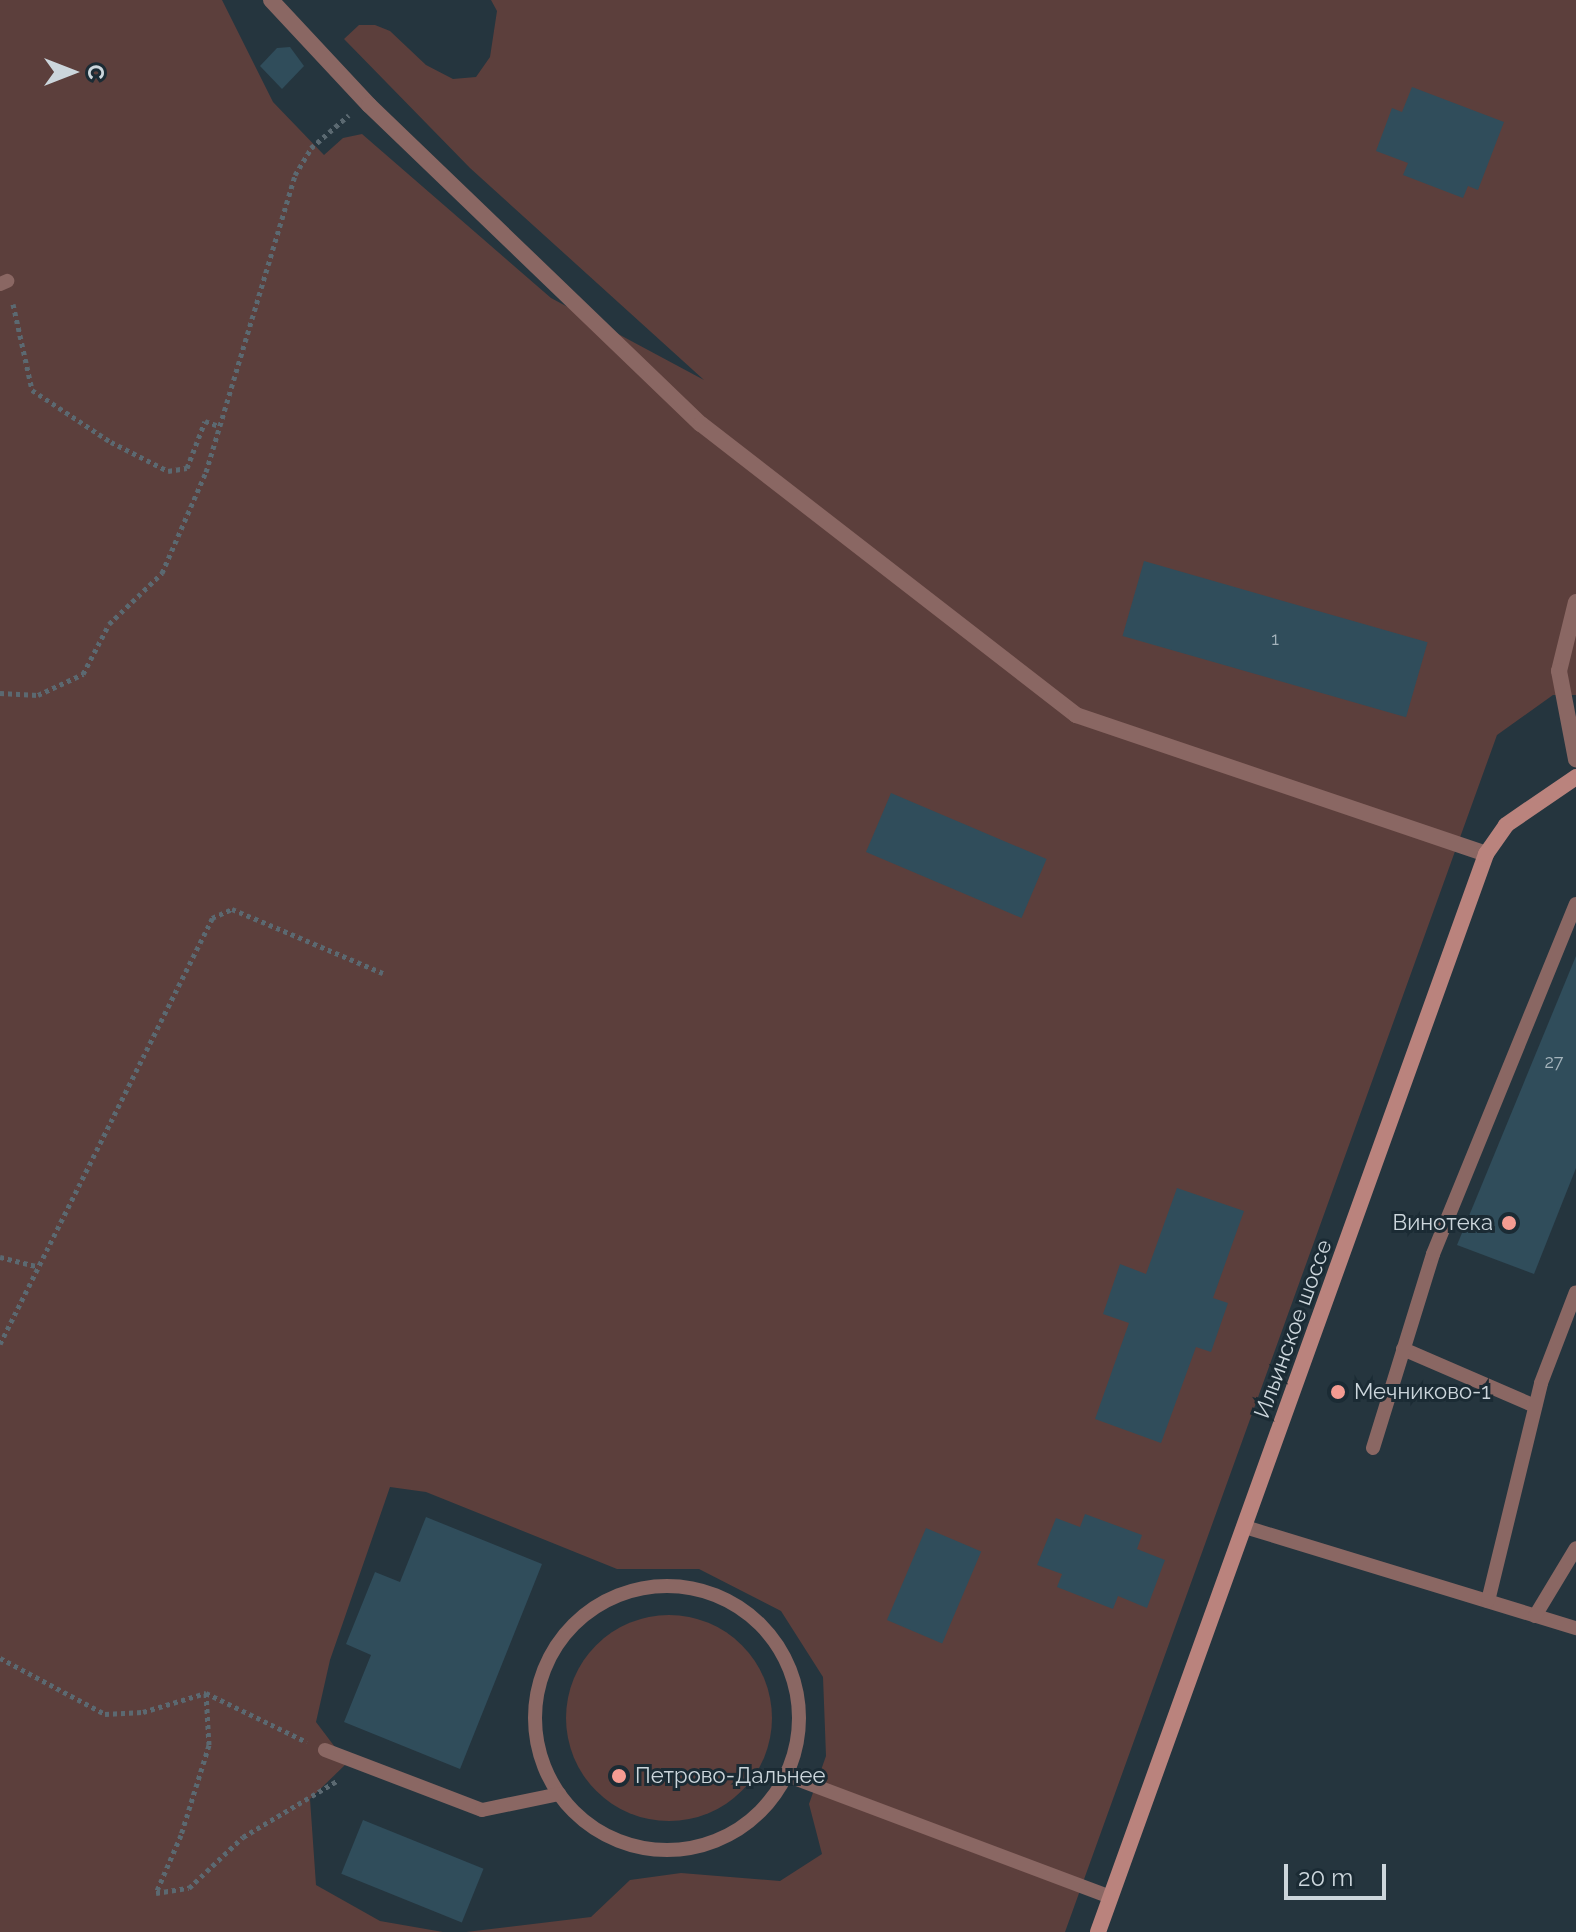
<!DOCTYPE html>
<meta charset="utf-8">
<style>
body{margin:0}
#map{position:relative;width:1576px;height:1932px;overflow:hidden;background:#25353e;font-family:Raleway,sans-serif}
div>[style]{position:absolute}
.green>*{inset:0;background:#5c3f3c}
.round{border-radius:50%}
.building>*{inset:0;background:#304d5b;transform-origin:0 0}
.path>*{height:5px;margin-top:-2.5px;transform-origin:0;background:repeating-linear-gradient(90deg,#5b6971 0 4px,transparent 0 8px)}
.lane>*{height:14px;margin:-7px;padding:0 7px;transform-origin:7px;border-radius:7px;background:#8a6763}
.lane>.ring{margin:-7px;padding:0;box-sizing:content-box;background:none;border:14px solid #8a6763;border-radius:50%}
.street>*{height:16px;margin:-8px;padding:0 8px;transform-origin:8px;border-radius:8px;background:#8a6763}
.secondary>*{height:16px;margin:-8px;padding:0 8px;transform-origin:8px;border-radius:8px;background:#ba837d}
.dots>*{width:22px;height:22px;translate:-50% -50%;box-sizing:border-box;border:4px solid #1b2b34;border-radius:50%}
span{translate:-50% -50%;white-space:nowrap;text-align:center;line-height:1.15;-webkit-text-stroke:6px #1b2b34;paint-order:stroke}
.number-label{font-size:18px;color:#a5b4bc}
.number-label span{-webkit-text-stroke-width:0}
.poi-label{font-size:22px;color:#ccd6dc}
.right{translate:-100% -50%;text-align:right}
.left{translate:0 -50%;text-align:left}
.street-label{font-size:22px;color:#ccd6dc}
.north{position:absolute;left:32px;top:32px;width:80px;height:80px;-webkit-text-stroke:6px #1b2b34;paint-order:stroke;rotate:90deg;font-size:22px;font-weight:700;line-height:32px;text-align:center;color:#ccd6dc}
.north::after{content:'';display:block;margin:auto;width:28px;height:36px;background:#ccd6dc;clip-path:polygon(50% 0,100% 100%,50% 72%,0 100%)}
.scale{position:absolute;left:1284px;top:1864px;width:102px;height:36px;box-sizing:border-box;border:4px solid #ccd6dc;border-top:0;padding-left:10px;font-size:24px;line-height:28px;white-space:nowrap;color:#ccd6dc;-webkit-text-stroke:6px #1b2b34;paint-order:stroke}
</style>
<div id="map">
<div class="green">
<div style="clip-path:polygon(0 0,222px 0,273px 102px,324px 155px,343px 138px,362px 134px,551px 298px,704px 380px,470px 168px,344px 39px,359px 25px,375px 25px,390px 31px,426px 65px,453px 79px,476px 77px,490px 57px,497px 11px,491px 0,1576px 0,1576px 695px,1553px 695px,1497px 735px,1065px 1932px,466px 1932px,591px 1917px,630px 1880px,681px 1873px,780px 1881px,822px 1854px,809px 1804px,826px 1756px,823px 1677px,781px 1611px,699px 1569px,617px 1569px,426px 1492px,390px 1487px,330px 1660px,316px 1722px,347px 1763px,310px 1799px,316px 1885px,380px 1921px,443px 1932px,0 1932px)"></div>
<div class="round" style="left:566px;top:1615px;width:206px;height:206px"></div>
</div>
<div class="building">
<div style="clip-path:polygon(290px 47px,304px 66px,282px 89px,260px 66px,277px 48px)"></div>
<div style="clip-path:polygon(1412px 87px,1504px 122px,1478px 190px,1468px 186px,1463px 198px,1403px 175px,1408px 163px,1376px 151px,1392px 108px,1402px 112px)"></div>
<div style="left:1144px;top:561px;width:295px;height:78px;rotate:16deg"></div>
<div style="left:891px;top:793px;width:169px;height:64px;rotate:23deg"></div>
<div style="clip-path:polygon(1576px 956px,1576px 1168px,1534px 1274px,1457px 1245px)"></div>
<div style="clip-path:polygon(1177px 1188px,1244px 1211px,1213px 1298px,1228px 1303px,1211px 1352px,1196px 1347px,1161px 1443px,1095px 1419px,1129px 1323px,1103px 1314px,1120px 1264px,1146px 1274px)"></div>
<div style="clip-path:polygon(1085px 1514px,1142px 1535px,1137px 1549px,1165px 1560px,1147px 1608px,1118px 1596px,1113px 1609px,1057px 1587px,1062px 1574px,1037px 1565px,1056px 1518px,1080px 1527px)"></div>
<div style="clip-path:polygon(426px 1517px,542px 1564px,460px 1769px,344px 1722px,371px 1655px,346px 1644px,375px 1572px,400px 1582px)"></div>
<div style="left:926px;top:1528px;width:60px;height:100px;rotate:23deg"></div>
<div style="left:363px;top:1820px;width:130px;height:58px;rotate:22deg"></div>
</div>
<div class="path">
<div style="left:13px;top:304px;width:88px;rotate:77.5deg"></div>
<div style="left:32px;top:390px;width:95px;rotate:33.4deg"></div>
<div style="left:111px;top:442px;width:64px;rotate:27deg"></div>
<div style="left:168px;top:471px;width:19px;rotate:-9deg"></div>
<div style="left:187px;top:468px;width:50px;rotate:-69deg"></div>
<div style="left:205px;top:421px;width:15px;rotate:20deg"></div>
<div style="left:0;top:693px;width:38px;rotate:3deg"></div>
<div style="left:38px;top:695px;width:50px;rotate:-25deg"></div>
<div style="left:83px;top:674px;width:56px;rotate:-62.5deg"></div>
<div style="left:109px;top:624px;width:74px;rotate:-43.9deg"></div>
<div style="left:162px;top:573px;width:110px;rotate:-66.5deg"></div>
<div style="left:206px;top:472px;width:310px;rotate:-73.3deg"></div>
<div style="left:295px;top:175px;width:31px;rotate:-59deg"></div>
<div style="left:311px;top:148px;width:50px;rotate:-41deg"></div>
<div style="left:0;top:1257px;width:37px;rotate:14deg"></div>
<div style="left:0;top:1344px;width:476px;rotate:-63.5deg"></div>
<div style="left:212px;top:918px;width:22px;rotate:-24deg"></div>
<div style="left:232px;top:909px;width:164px;rotate:23deg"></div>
<div style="left:0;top:1658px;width:119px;rotate:28.1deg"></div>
<div style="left:105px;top:1714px;width:38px;rotate:-3deg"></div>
<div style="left:143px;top:1712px;width:66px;rotate:-16.8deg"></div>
<div style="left:206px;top:1693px;width:112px;rotate:25.9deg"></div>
<div style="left:206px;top:1693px;width:52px;rotate:86.7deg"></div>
<div style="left:209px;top:1745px;width:94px;rotate:107.3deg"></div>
<div style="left:181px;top:1835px;width:63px;rotate:113.3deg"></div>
<div style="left:156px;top:1893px;width:33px;rotate:-9deg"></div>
<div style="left:189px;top:1888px;width:74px;rotate:-43.4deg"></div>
<div style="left:243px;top:1837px;width:109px;rotate:-30.8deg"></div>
</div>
<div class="lane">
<div style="left:0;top:284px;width:8px;rotate:-23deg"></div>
<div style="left:1403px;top:1349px;width:144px;rotate:23.4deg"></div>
<div style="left:1373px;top:1448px;width:203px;rotate:-72.8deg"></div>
<div style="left:1433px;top:1254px;width:378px;rotate:-67.8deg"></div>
<div style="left:1245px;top:1527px;width:346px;rotate:17deg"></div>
<div class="ring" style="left:535px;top:1586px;width:250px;height:250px"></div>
<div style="left:1488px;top:1601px;width:224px;rotate:-76.3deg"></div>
<div style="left:1541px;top:1383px;width:97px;rotate:-69deg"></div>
<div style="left:1535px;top:1616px;width:79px;rotate:-58.9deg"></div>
<div style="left:325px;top:1750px;width:168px;rotate:20.9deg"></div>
<div style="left:482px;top:1810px;width:79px;rotate:-11.7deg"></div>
<div style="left:786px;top:1775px;width:347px;rotate:20.6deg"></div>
</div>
<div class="street">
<div style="left:271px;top:0;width:144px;rotate:47deg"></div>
<div style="left:369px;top:105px;width:460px;rotate:43.9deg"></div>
<div style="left:701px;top:424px;width:475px;rotate:37.8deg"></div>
<div style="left:1076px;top:715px;width:433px;rotate:18.7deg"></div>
<div style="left:1576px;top:602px;width:71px;rotate:103.8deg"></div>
<div style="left:1559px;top:671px;width:90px;rotate:79.1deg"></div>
</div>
<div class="secondary">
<div style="left:1098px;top:1932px;width:1146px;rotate:-70.2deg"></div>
<div style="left:1486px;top:854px;width:35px;rotate:-55deg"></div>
<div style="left:1506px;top:825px;width:85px;rotate:-34.4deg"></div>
</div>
<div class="dots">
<div style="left:1509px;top:1223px;background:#f59c92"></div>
<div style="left:1338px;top:1392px;background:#f59c92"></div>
<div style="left:619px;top:1776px;background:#f59c92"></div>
</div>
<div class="number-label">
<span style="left:1275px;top:639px">1</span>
<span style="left:1554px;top:1062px">27</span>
</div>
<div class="poi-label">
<span class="right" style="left:1493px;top:1223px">Винотека</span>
<span class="left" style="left:1354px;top:1392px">Мечниково-1</span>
<span class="left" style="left:635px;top:1776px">Петрово-Дальнее</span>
</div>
<div class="street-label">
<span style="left:1293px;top:1329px;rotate:-70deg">Ильинское шоссе</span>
</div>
<div class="north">С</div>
<div class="scale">20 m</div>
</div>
